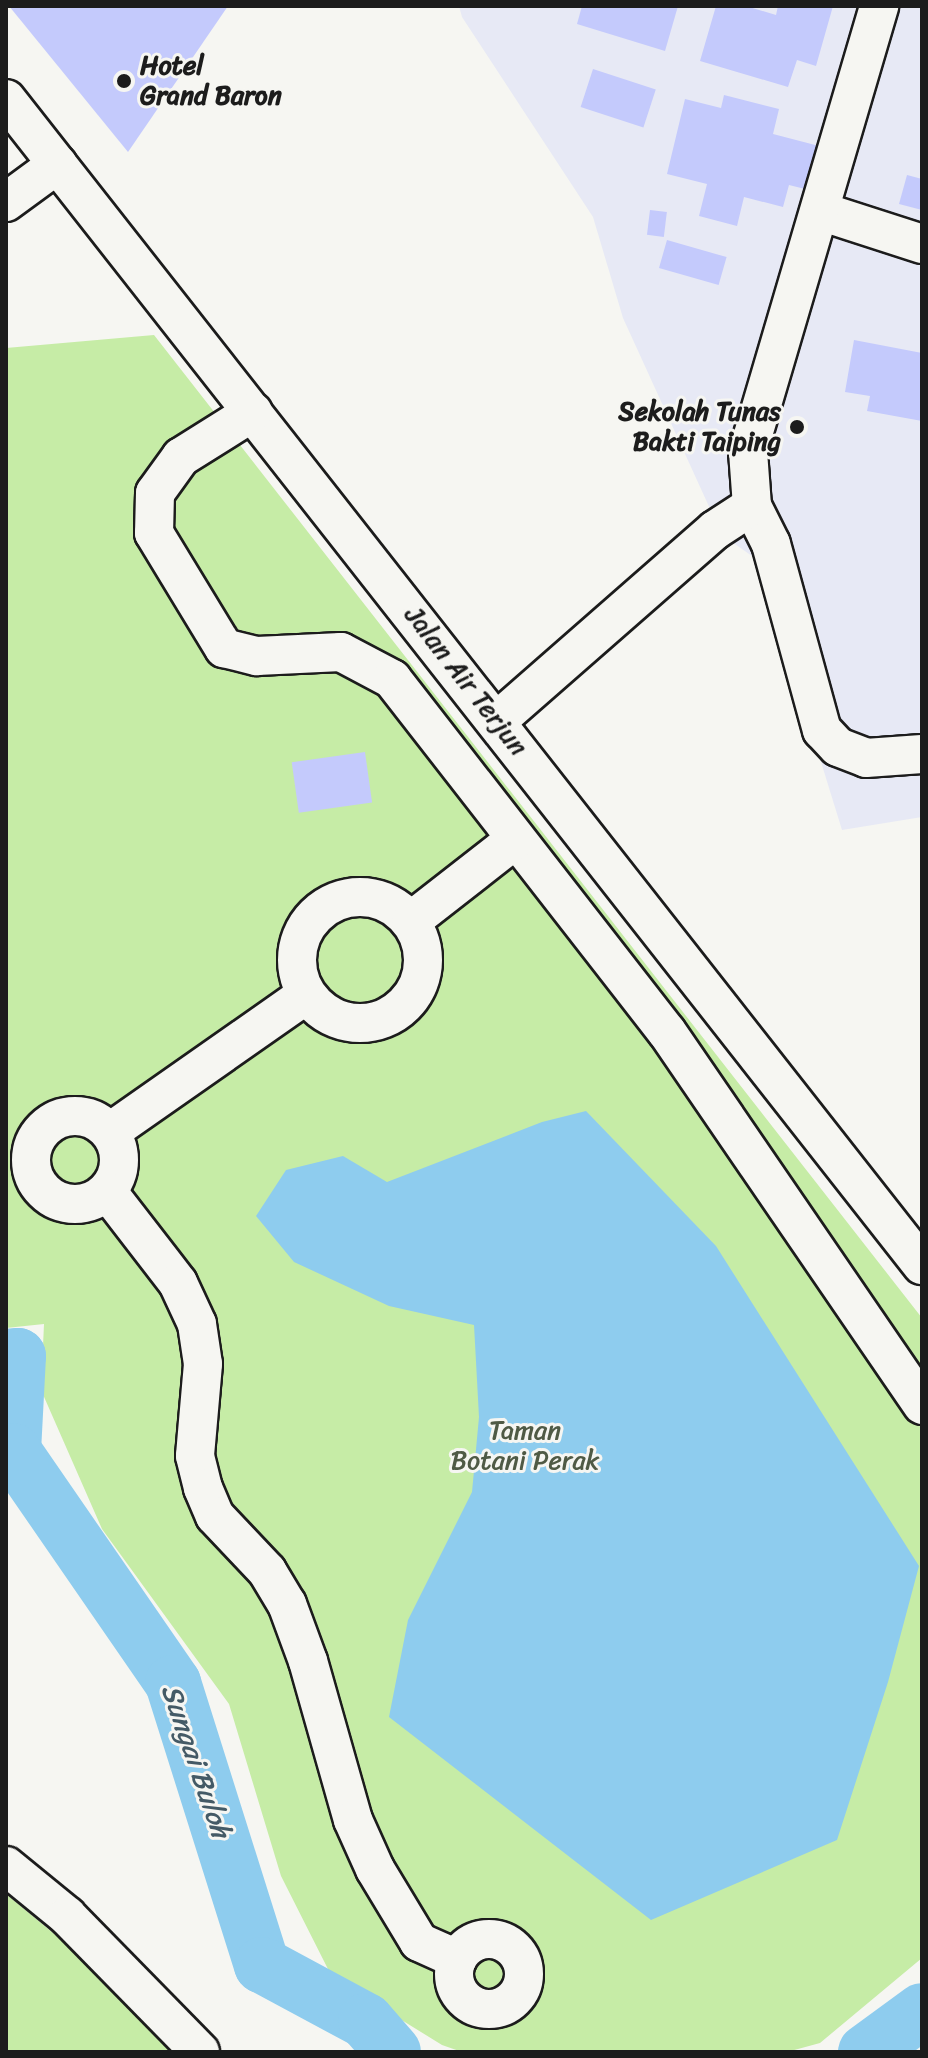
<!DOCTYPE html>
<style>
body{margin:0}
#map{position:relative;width:928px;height:2058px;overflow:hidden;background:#f6f6f2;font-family:Sriracha,sans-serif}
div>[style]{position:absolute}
.built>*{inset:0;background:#e7e9f5}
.green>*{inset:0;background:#c6eca6}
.water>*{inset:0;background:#8eccee}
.river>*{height:56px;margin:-28px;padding:0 28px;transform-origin:28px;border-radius:28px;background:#8eccee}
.building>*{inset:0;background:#c4cafc;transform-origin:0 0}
.roads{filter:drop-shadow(2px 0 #1c1c1c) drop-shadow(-2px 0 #1c1c1c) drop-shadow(0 2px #1c1c1c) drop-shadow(0 -2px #1c1c1c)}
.minor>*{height:38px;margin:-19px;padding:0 19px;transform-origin:19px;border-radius:19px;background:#f6f6f2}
.minor>.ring{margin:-19px;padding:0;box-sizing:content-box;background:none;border:38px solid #f6f6f2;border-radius:50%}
.dots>*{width:22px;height:22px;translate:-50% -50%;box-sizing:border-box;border:4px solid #f6f6f2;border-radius:50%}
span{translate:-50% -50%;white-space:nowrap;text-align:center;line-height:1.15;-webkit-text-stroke:6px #f6f6f2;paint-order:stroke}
.poi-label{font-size:26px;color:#1c1c1c;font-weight:700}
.left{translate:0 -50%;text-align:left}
.right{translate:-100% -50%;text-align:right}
.street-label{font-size:26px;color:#1c1c1c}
.park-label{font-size:26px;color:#4f5a45}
.water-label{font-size:28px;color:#445a66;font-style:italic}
.frame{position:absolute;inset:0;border:8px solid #1c1c1c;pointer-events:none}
</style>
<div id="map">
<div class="built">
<div style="clip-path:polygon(459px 6px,922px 6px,922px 817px,842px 830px,759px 561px,722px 535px,623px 318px,593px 217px,462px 17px)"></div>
</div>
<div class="green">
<div style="clip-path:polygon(154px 335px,922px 1318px,922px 1958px,820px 2043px,787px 2052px,462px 2052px,442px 2045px,332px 1977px,281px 1876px,229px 1704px,102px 1529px,41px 1390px,44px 1324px,6px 1328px,6px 348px)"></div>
<div style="clip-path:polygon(6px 1894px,64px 1942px,172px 2052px,6px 2052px)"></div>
</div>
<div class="water">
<div style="clip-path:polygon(586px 1111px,716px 1246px,919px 1566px,888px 1682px,837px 1840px,651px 1920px,389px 1717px,408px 1620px,472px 1492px,479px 1417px,474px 1325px,389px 1306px,294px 1262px,256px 1216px,286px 1170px,343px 1156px,387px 1182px,542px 1122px)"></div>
</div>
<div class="river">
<div style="left:6px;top:1357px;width:12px;rotate:-5deg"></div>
<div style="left:18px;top:1356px;width:95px;rotate:93deg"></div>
<div style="left:13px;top:1451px;width:282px;rotate:55.4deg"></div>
<div style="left:173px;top:1683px;width:296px;rotate:72.5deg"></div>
<div style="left:262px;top:1965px;width:118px;rotate:28.3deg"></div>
<div style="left:366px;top:2021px;width:41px;rotate:48.9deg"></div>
<div style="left:866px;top:2052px;width:69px;rotate:-36.2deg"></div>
</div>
<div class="building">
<div style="clip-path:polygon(9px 6px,228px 6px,128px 152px)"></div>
<div style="clip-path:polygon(582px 6px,678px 6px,665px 51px,577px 24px)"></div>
<div style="clip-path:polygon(716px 6px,746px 6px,776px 15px,778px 6px,833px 6px,816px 66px,797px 60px,788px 87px,700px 61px)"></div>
<div style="left:593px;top:69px;width:66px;height:40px;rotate:18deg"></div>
<div style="clip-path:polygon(724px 95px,779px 109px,773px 134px,819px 146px,809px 190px,789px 185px,783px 207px,744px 197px,737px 226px,699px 216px,707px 184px,667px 174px,685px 99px,721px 108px)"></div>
<div style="clip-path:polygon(907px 175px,922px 179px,922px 210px,899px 204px)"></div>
<div style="left:650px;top:210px;width:17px;height:25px;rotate:7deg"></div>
<div style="left:667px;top:240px;width:62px;height:29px;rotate:16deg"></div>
<div style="clip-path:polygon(854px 340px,922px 353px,922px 421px,867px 411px,870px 396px,845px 392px)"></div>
<div style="left:365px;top:752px;width:51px;height:74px;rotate:82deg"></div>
</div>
<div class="roads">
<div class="minor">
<div style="left:6px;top:99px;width:1483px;rotate:51.85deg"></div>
<div style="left:6px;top:202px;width:64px;rotate:-36.2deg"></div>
<div style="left:820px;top:211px;width:107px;rotate:17.9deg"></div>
<div style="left:253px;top:412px;width:85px;rotate:148deg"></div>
<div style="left:181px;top:457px;width:44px;rotate:125.8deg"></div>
<div style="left:155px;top:493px;width:40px;rotate:91.4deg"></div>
<div style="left:154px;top:533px;width:135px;rotate:58.7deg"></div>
<div style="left:224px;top:648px;width:34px;rotate:14deg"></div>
<div style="left:257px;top:656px;width:84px;rotate:-2.7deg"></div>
<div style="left:341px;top:652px;width:58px;rotate:27.9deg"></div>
<div style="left:392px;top:679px;width:447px;rotate:52.1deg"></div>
<div style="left:667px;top:1032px;width:452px;rotate:55.6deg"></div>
<div style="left:752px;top:506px;width:42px;rotate:63.4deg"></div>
<div style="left:771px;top:544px;width:193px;rotate:74.7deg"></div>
<div style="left:822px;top:730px;width:23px;rotate:47deg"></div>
<div style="left:838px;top:747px;width:30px;rotate:21deg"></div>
<div style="left:866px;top:758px;width:56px;rotate:-4.1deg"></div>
<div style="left:498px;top:720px;width:288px;rotate:-41.2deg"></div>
<div style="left:715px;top:530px;width:44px;rotate:-33deg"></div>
<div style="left:752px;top:506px;width:54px;rotate:-94.2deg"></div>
<div style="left:748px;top:452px;width:465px;rotate:-73.6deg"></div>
<div class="ring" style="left:297px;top:897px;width:88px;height:88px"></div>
<div style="left:411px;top:921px;width:133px;rotate:-38deg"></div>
<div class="ring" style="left:31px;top:1116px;width:50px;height:50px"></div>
<div style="left:110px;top:1132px;width:239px;rotate:-35deg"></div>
<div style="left:107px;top:1191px;width:116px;rotate:52.3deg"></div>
<div style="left:178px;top:1283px;width:45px;rotate:65.1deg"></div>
<div style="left:197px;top:1324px;width:40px;rotate:81.5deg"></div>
<div style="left:203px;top:1364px;width:92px;rotate:95deg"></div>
<div style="left:195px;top:1456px;width:33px;rotate:76deg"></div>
<div style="left:203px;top:1488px;width:30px;rotate:67deg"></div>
<div style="left:215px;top:1516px;width:76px;rotate:46.6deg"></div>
<div style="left:267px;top:1571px;width:39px;rotate:59deg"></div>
<div style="left:287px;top:1604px;width:61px;rotate:69.8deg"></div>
<div style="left:308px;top:1661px;width:165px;rotate:74.2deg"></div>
<div style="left:353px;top:1820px;width:54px;rotate:65.8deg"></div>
<div style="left:375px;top:1869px;width:85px;rotate:58.9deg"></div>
<div style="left:419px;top:1942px;width:42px;rotate:24.1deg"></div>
<div style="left:6px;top:1866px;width:79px;rotate:39.3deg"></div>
<div style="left:67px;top:1916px;width:190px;rotate:45.6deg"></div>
<div class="ring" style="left:454px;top:1939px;width:32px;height:32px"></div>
</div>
</div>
<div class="dots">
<div style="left:124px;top:81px;background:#1c1c1c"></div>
<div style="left:797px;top:427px;background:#1c1c1c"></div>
</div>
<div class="poi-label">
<span class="left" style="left:140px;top:81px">Hotel<br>Grand Baron</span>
<span class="right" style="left:781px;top:427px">Sekolah Tunas<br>Bakti Taiping</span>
</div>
<div class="street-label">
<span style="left:466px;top:681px;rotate:52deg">Jalan Air Terjun</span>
</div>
<div class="park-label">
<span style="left:525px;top:1446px">Taman<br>Botani Perak</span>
</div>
<div class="water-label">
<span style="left:196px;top:1761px;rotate:71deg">Sungai Buloh</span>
</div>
<div class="frame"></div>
</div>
